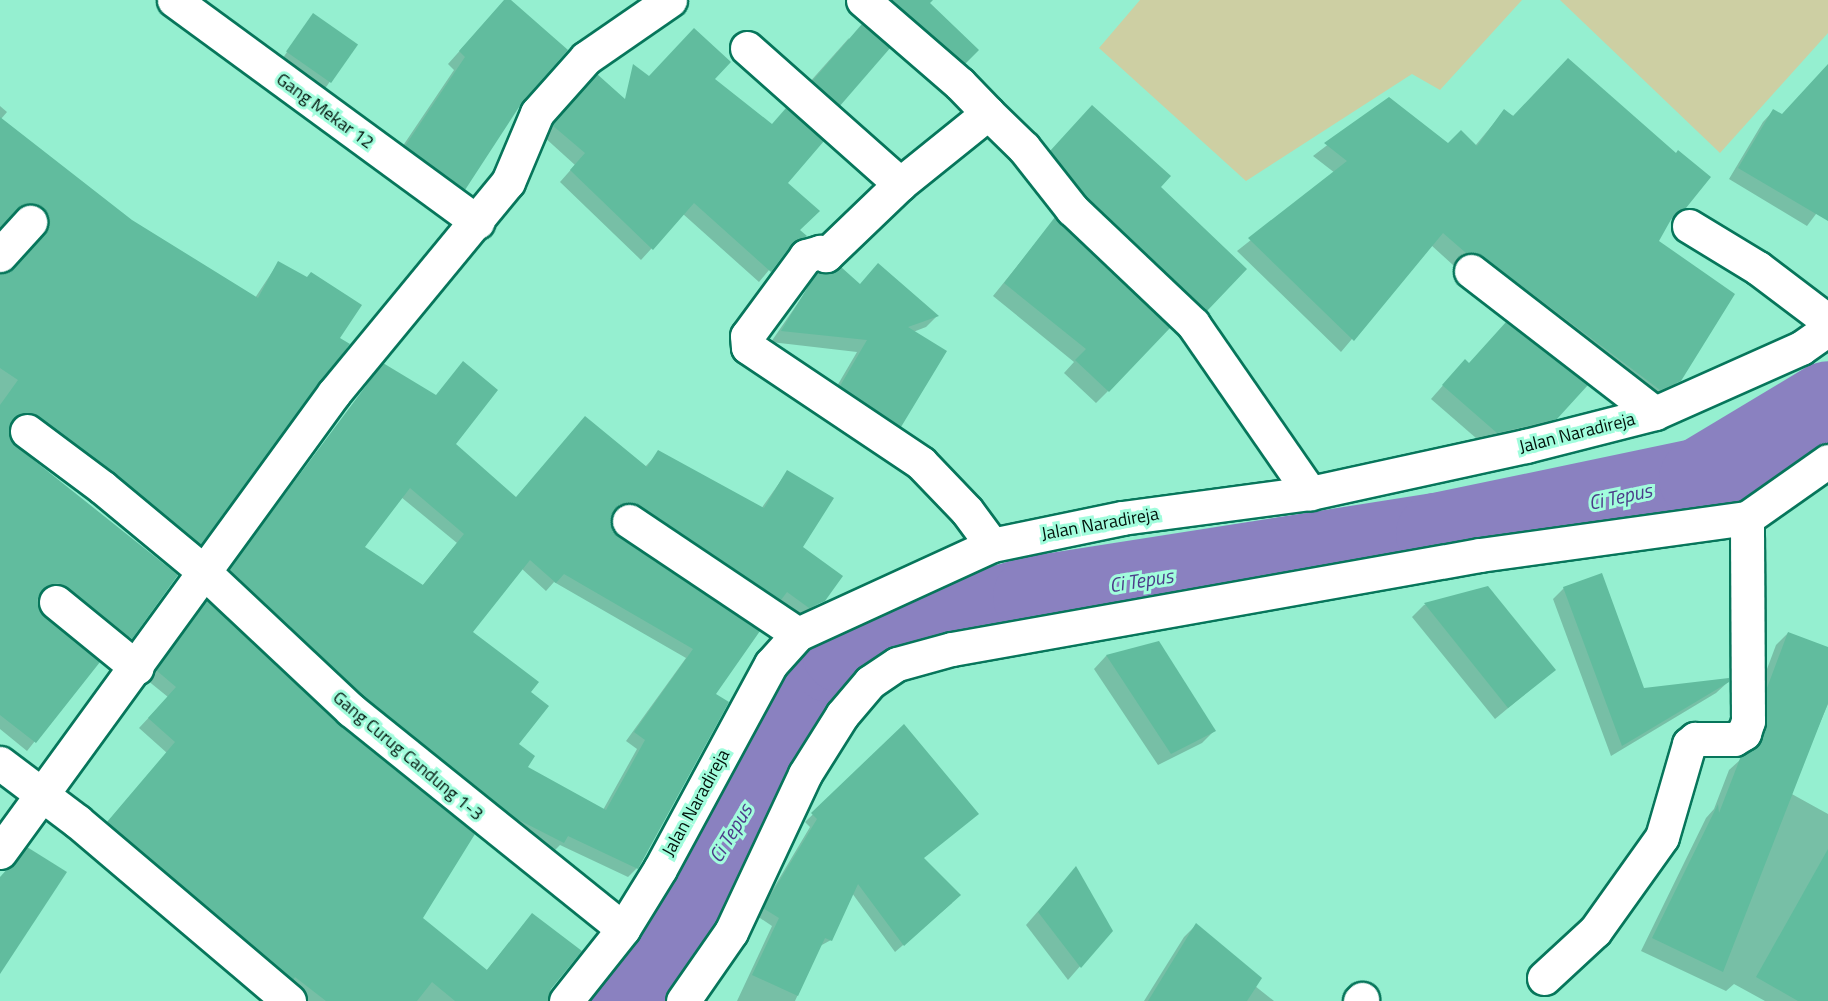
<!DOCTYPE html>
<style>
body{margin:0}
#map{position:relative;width:1828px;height:1001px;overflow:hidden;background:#95efd0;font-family:"Titillium Web",sans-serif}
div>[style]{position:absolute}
.green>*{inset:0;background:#cdcfa3}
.shadow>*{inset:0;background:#0003;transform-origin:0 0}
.river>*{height:82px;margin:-41px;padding:0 41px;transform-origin:41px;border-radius:41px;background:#8a81c0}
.building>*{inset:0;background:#61bc9e;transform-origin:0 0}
.roads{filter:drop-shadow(2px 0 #07765b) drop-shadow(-2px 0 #07765b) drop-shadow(0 2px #07765b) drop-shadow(0 -2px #07765b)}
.minor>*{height:33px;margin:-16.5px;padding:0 16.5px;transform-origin:16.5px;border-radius:16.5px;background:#fff}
span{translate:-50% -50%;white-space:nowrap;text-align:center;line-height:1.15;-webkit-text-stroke:6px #a2fddd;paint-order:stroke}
.street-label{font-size:18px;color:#00120a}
.water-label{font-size:20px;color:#4c3c89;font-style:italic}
</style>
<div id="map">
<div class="green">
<div style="clip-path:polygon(1140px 0,1522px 0,1440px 90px,1412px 74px,1246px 181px,1099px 48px)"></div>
<div style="clip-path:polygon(1560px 0,1828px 0,1828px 33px,1720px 153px)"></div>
</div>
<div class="shadow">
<div style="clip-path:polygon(505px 0,509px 0,522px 100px,464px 189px,452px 202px,394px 159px,454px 70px,448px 64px)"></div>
<div style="clip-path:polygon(868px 0,924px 0,977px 50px,953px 74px)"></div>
<div style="left:313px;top:15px;width:52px;height:63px;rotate:35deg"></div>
<div style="clip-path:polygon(849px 38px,838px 104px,826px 116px,800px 93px)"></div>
<div style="clip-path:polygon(1828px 65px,1828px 198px,1807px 226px,1729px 179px,1763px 122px,1773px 111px,1782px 116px)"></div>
<div style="clip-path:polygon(586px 87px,751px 210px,785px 182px,798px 230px,805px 236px,783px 253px,759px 282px,683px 214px,641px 260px,560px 182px,575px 165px,543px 136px)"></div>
<div style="clip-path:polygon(1389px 98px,1448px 145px,1475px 146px,1504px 111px,1685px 207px,1668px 222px,1657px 241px,1679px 380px,1667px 393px,1647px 402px,1470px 268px,1453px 265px,1431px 245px,1341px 352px,1237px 251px,1335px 173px,1313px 156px)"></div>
<div style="clip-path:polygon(0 106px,7px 112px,1px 119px,131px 221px,255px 298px,278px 263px,199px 544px,191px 552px,30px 424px,10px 421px,8px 438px,15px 447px,176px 575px,122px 646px,49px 591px,38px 595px,42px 617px,98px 662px,27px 751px,0 729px,0 273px,13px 270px,41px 236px,35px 216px,16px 212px,0 229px)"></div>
<div style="clip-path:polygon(1080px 120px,1245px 269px,1193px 322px,1039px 165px)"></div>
<div style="clip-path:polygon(1055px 219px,1108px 391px,1096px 403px,1064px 373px,1074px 362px,993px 296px)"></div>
<div style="clip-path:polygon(818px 274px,859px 285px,937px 316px,926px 327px,913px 332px,900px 426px,889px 437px,830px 398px,857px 352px,771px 342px)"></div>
<div style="clip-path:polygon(evenodd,383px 365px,453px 444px,516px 498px,585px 418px,645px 467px,659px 452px,761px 509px,787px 472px,801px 548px,824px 600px,799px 616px,779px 601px,772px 608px,620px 510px,611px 515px,609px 520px,617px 538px,758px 632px,714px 695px,637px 868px,628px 877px,560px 845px,554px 851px,521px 835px,221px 579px,383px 365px,401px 497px,457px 543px,422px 586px,363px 547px,401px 497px,383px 365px,521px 568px,546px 591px,554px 582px,686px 658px,626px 741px,637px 749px,603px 810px,526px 767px,517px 745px,529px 692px,471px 632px,521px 568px)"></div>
<div style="clip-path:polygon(1453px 374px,1556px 418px,1543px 431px,1484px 445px,1431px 399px)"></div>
<div style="clip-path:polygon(1487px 588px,1554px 670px,1495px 719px,1412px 617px,1424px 605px)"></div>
<div style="clip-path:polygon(1564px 588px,1643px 690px,1728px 682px,1716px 693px,1611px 756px,1553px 599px)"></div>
<div style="clip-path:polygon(207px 602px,421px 918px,486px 971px,532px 915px,542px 1001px,304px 1001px,99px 832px,167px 753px,139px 728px,168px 697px,147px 680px)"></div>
<div style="clip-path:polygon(1788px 633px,1828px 649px,1828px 704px,1790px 793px,1828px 814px,1828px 1001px,1765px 1001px,1734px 984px,1726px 991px,1641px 951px,1706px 818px,1714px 809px,1729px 770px,1751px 750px,1755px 701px,1776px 645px)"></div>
<div style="clip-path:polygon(1158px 643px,1214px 731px,1202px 743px,1158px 765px,1094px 669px,1106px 656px)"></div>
<div style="clip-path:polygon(904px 726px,923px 859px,952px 903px,895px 952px,852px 893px,831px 940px,820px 946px,795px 1001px,737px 1001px,772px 926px,757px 916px,810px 827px,805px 822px)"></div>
<div style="clip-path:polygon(1076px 868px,1111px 931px,1068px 980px,1026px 925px)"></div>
<div style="clip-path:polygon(1196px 925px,1255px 986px,1274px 1001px,1144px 1001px,1184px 937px)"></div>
</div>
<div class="river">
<div style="left:629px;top:1001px;width:395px;rotate:-59.1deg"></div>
<div style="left:832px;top:662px;width:15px;rotate:-42deg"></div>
<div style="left:843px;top:652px;width:199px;rotate:-16.1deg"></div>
<div style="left:1034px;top:597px;width:408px;rotate:-8.9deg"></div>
<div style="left:1437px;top:534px;width:269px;rotate:-11.8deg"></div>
<div style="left:1700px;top:479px;width:149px;rotate:-31deg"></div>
</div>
<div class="building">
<div style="clip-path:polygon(504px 0,511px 0,568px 50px,523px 101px,465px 190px,405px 146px,465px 57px,459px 51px)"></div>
<div style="clip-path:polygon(892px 0,933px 0,930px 3px,979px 50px,965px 64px)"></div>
<div style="left:313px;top:13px;width:55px;height:47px;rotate:35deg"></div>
<div style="left:862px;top:24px;width:37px;height:76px;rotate:41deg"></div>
<div style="clip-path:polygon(694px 28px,731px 62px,715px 79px,772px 124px,786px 108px,824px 141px,788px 183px,820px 211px,800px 230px,807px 236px,791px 245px,771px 272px,694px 203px,653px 250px,570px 170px,585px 153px,552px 125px,597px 74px,625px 99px,633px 64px,649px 76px)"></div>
<div style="clip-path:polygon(1568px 58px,1676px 153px,1678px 150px,1711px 177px,1686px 208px,1673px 216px,1659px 241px,1735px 294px,1681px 381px,1660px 390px,1482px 256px,1466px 253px,1443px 233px,1354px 341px,1248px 238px,1347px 161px,1324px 143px,1389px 97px,1448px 143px,1461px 130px,1477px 146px,1504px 109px,1513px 116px)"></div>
<div style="clip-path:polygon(1828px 64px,1828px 221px,1738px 168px,1773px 109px,1782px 114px)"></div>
<div style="clip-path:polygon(1092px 105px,1171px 176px,1161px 187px,1247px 269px,1207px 311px,1086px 196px,1050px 151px)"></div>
<div style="clip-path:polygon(0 117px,132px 220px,258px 298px,278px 261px,307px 277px,311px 272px,362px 305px,340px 338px,350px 344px,201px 545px,38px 416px,20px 414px,12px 420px,10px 438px,16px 446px,178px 575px,132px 639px,67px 587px,58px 583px,42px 590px,37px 600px,44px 616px,100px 662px,36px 743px,0 715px,0 405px,18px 380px,0 368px,0 273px,14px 268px,44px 235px,48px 217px,42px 208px,25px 204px,0 227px)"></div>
<div style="clip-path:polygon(1055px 217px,1170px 328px,1109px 392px,1075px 360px,1086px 349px,1004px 283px)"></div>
<div style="clip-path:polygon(878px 263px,939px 316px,908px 327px,947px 351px,901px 427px,840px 386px,867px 340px,781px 331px,817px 272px,829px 273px,841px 267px,860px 284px)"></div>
<div style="clip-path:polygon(1506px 322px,1588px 385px,1557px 419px,1497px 433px,1442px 385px,1465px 359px,1469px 363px)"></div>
<div style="clip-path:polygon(evenodd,463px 361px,498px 390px,456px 444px,516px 497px,585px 416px,647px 467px,658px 450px,764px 508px,787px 470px,834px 498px,803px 547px,843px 576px,825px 601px,809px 608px,787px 592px,781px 600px,639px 505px,621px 504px,613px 511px,612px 529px,619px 537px,760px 631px,716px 694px,729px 702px,638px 869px,568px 836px,564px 843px,515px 818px,363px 696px,229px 569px,383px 363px,436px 395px,463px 361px,410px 488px,464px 534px,423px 585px,365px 547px,410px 488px,463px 361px,530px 560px,556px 583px,564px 574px,693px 649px,634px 732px,645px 740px,606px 810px,528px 767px,535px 756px,519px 744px,549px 706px,531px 692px,539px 682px,473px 632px,530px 560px)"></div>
<div style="clip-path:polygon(1602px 573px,1644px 688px,1729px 678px,1729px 682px,1622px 746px,1563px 587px)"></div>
<div style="clip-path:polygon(1488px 586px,1556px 670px,1508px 708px,1424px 603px)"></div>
<div style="clip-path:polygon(207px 600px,338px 724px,475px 834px,423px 918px,487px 970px,532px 913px,582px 951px,551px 989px,548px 1001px,455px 1001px,432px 982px,417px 1001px,326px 1001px,295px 977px,293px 980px,107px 822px,175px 742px,148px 718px,176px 687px,156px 670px)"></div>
<div style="clip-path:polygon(1788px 632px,1828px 647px,1828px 703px,1723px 972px,1652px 938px,1718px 804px,1719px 813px,1741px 756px,1762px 739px,1767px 721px,1767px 688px)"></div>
<div style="clip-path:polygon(1159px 641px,1216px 731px,1171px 754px,1106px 655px)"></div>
<div style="clip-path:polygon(904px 724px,979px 814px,924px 858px,961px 895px,904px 946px,858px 884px,832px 941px,825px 938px,798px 996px,752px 975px,779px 918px,763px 908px,817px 819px,811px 813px)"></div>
<div style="clip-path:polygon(27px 847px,67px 872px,0 974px,0 877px)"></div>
<div style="clip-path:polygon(1828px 849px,1828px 1001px,1798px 1001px,1756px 977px)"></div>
<div style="clip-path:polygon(1076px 866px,1113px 931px,1081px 968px,1038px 912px)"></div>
<div style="clip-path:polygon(1196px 923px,1262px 978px,1247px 1001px,1148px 1001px)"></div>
</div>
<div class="roads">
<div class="minor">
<div style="left:174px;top:0;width:376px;rotate:36.2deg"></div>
<div style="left:863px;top:0;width:128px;rotate:40.9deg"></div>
<div style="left:960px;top:84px;width:40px;rotate:46deg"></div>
<div style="left:747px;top:48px;width:205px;rotate:41.6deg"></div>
<div style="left:900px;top:184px;width:113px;rotate:-38.9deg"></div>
<div style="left:988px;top:113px;width:50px;rotate:44.2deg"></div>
<div style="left:1024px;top:148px;width:78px;rotate:51.8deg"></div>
<div style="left:1072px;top:209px;width:167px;rotate:43.5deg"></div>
<div style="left:1193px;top:324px;width:206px;rotate:55.3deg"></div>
<div style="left:900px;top:184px;width:103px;rotate:136.2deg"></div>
<div style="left:826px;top:255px;width:7px;rotate:-153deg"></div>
<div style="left:820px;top:252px;width:15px;rotate:164deg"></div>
<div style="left:806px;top:256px;width:99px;rotate:126.4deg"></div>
<div style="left:747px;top:336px;width:11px;rotate:85deg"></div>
<div style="left:748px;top:347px;width:208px;rotate:33.8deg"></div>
<div style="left:921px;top:463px;width:66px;rotate:46.2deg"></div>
<div style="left:967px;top:511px;width:42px;rotate:53.7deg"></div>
<div style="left:1689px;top:226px;width:81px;rotate:31.3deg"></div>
<div style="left:1758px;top:268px;width:88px;rotate:37.1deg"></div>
<div style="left:0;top:255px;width:45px;rotate:-47.7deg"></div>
<div style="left:1471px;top:271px;width:232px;rotate:37.7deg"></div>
<div style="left:27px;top:431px;width:94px;rotate:36.7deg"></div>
<div style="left:102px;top:487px;width:131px;rotate:39.7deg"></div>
<div style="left:203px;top:571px;width:203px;rotate:43.2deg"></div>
<div style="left:351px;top:710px;width:349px;rotate:38.8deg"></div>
<div style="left:629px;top:521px;width:203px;rotate:33.8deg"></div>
<div style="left:56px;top:602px;width:104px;rotate:39.2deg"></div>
<div style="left:0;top:763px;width:96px;rotate:37deg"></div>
<div style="left:77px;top:821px;width:278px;rotate:40.3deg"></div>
<div style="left:0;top:852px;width:568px;rotate:-53.96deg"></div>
<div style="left:334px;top:393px;width:273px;rotate:-50.5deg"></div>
<div style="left:508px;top:182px;width:75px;rotate:-67.2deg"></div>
<div style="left:537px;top:113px;width:74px;rotate:-48.3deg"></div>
<div style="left:586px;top:58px;width:102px;rotate:-34.6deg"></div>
<div style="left:1544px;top:978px;width:69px;rotate:-42.7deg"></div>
<div style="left:1595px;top:931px;width:115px;rotate:-54.5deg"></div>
<div style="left:1662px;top:837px;width:97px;rotate:-73.8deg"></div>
<div style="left:1689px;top:744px;width:8px;rotate:-40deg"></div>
<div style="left:1695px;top:739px;width:39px"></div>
<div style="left:1734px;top:739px;width:12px;rotate:-31deg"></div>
<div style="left:1744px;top:733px;width:13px;rotate:-72deg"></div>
<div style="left:1748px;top:721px;width:203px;rotate:-90.3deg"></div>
<div style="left:566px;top:1001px;width:92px;rotate:-51.6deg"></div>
<div style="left:623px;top:929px;width:70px;rotate:-58.3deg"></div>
<div style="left:660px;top:869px;width:233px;rotate:-61.6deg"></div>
<div style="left:771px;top:664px;width:40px;rotate:-48deg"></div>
<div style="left:798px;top:634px;width:213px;rotate:-24.6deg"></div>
<div style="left:992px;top:545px;width:133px;rotate:-11.7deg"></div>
<div style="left:1122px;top:518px;width:190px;rotate:-7.6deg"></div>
<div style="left:1310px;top:493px;width:221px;rotate:-12.3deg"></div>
<div style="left:1526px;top:446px;width:133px;rotate:-14.3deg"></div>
<div style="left:1655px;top:413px;width:160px;rotate:-24deg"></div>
<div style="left:1801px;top:348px;width:33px;rotate:-35deg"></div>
<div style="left:683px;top:1001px;width:84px;rotate:-55.2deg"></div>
<div style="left:731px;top:932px;width:174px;rotate:-64.9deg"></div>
<div style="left:805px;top:774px;width:70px;rotate:-57.9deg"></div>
<div style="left:842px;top:715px;width:43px;rotate:-49.7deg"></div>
<div style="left:870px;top:682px;width:32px;rotate:-34deg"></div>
<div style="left:897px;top:664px;width:57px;rotate:-15.3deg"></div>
<div style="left:952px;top:649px;width:536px;rotate:-10.09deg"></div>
<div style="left:1480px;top:555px;width:270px;rotate:-7.9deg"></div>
<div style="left:1747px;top:518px;width:99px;rotate:-35.1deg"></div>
<div style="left:1360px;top:1001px;width:3px;rotate:-45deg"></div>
</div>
</div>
<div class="street-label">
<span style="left:325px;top:111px;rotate:36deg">Gang Mekar 12</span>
<span style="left:1577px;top:433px;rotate:-14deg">Jalan Naradireja</span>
<span style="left:1100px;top:524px;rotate:-10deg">Jalan Naradireja</span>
<span style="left:408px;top:756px;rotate:40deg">Gang Curug Candung 1-3</span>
<span style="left:696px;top:803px;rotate:-61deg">Jalan Naradireja</span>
</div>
<div class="water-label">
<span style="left:1620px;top:496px;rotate:-12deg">Ci Tepus</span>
<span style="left:1141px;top:580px;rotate:-9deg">Ci Tepus</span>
<span style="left:730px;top:833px;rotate:-59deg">Ci Tepus</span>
</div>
</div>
